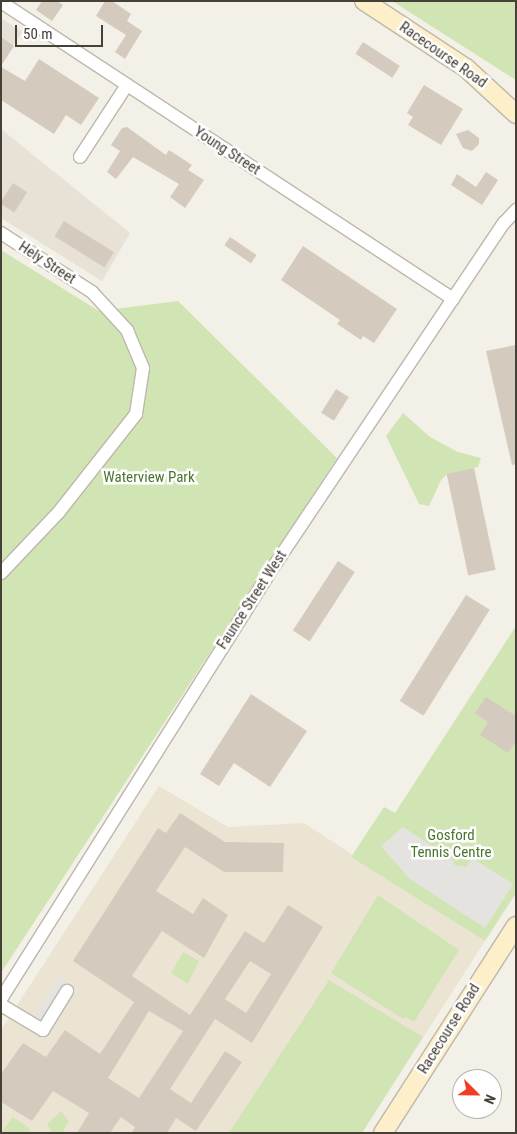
<!DOCTYPE html>
<style>
body{margin:0}
#map{position:relative;width:517px;height:1134px;overflow:hidden;background:#f3f0e8;font-family:"Roboto Condensed",sans-serif}
div>[style]{position:absolute}
.residential>*{inset:0;background:#e7e1d6}
.education>*{inset:0;background:#ece4d3}
.green>*{inset:0;background:#d0e5b3}
.parking>*{inset:0;background:#e5e3e0}
.building>*{inset:0;background:#d4cbbe;transform-origin:0 0}
.roads{filter:drop-shadow(1px 0 #beb7ab) drop-shadow(-1px 0 #beb7ab) drop-shadow(0 1px #beb7ab) drop-shadow(0 -1px #beb7ab)}
.street>*{height:12px;margin:-6px;padding:0 6px;transform-origin:6px;border-radius:6px;background:#fff}
.secondary>*{height:18px;margin:-9px;padding:0 9px;transform-origin:9px;border-radius:9px;background:#fcefc9}
span{translate:-50% -50%;white-space:nowrap;text-align:center;line-height:1.15;-webkit-text-stroke:5px #fff;paint-order:stroke}
.street-label{font-size:15px;color:#464037}
.park-label{font-size:15px;color:#4a752d}
.frame{position:absolute;inset:0;border:2px solid #464037;pointer-events:none}
.north{position:absolute;left:452px;top:1069px;width:50px;height:50px;box-sizing:border-box;background:#fff;border:1px solid #b5b3af;border-radius:50%;rotate:113deg;font-size:14px;font-weight:700;line-height:20px;text-align:center;color:#464037}
.north::after{content:'';display:block;margin:auto;width:18px;height:22px;background:#ef3e23;clip-path:polygon(50% 0,100% 100%,50% 72%,0 100%)}
.scale{position:absolute;left:15px;top:25px;width:88px;height:22px;box-sizing:border-box;border:2px solid #464037;border-top:0;padding-left:6px;font-size:15px;line-height:18px;white-space:nowrap;color:#464037;-webkit-text-stroke:4px #fff;paint-order:stroke}
</style>
<div id="map">
<div class="residential">
<div style="clip-path:polygon(1px 18px,22px 32px,1px 62px)"></div>
<div style="clip-path:polygon(1px 129px,130px 233px,102px 281px,1px 218px)"></div>
</div>
<div class="education">
<div style="clip-path:polygon(159px 786px,228px 827px,304px 823px,485px 941px,362px 1133px,1px 1133px,1px 1030px)"></div>
</div>
<div class="green">
<div style="clip-path:polygon(392px 1px,516px 1px,516px 80px)"></div>
<div style="clip-path:polygon(1px 250px,99px 311px,178px 301px,337px 458px,1px 973px)"></div>
<div style="clip-path:polygon(403px 413px,430px 437px,458px 452px,481px 458px,478px 467px,447px 474px,441px 480px,429px 506px,419px 504px,386px 436px)"></div>
<div style="clip-path:polygon(516px 626px,516px 893px,485px 941px,351px 857px,384px 807px,395px 813px)"></div>
<div style="clip-path:polygon(378px 895px,459px 950px,414px 1022px,406px 1017px,403px 1019px,331px 973px)"></div>
<div style="clip-path:polygon(183px 952px,199px 961px,188px 984px,171px 973px)"></div>
<div style="clip-path:polygon(329px 980px,423px 1037px,362px 1133px,229px 1133px)"></div>
<div style="clip-path:polygon(61px 1111px,69px 1121px,62px 1133px,52px 1133px,47px 1124px)"></div>
<div style="clip-path:polygon(13px 1117px,29px 1128px,30px 1133px,1px 1133px)"></div>
</div>
<div class="parking">
<div style="clip-path:polygon(403px 827px,455px 861px,453px 864px,457px 866px,466px 867px,472px 858px,513px 884px,485px 928px,409px 878px,381px 846px)"></div>
<div style="clip-path:polygon(59px 977px,78px 989px,51px 1034px,42px 1038px,27px 1029px)"></div>
</div>
<div class="building">
<div style="clip-path:polygon(42px 1px,57px 1px,63px 5px,52px 21px,36px 10px)"></div>
<div style="clip-path:polygon(105px 1px,112px 1px,131px 14px,127px 21px,142px 31px,125px 59px,115px 52px,126px 35px,96px 16px)"></div>
<div style="clip-path:polygon(1px 37px,14px 46px,1px 66px)"></div>
<div style="left:363px;top:42px;width:44px;height:14px;rotate:33deg"></div>
<div style="clip-path:polygon(39px 59px,99px 98px,81px 125px,66px 115px,54px 134px,1px 100px,1px 67px,25px 81px)"></div>
<div style="clip-path:polygon(424px 85px,463px 109px,441px 145px,408px 125px,413px 117px,407px 113px)"></div>
<div style="clip-path:polygon(127px 127px,166px 155px,169px 150px,192px 165px,188px 170px,204px 180px,185px 208px,170px 197px,179px 184px,133px 157px,116px 179px,107px 172px,120px 151px,111px 145px,122px 128px)"></div>
<div style="clip-path:polygon(468px 130px,479px 138px,479px 144px,472px 151px,463px 148px,456px 134px)"></div>
<div style="clip-path:polygon(486px 172px,498px 180px,482px 205px,451px 185px,457px 174px,476px 187px)"></div>
<div style="left:13px;top:183px;width:17px;height:24px;rotate:33deg"></div>
<div style="left:64px;top:221px;width:59px;height:18px;rotate:32deg"></div>
<div style="left:230px;top:237px;width:32px;height:10px;rotate:34deg"></div>
<div style="clip-path:polygon(303px 246px,397px 309px,374px 343px,363px 336px,361px 340px,337px 324px,340px 320px,281px 280px)"></div>
<div style="clip-path:polygon(516px 345px,516px 464px,512px 465px,486px 351px)"></div>
<div style="left:336px;top:389px;width:15px;height:28px;rotate:32deg"></div>
<div style="left:474px;top:468px;width:104px;height:28px;rotate:78deg"></div>
<div style="left:338px;top:561px;width:20px;height:83px;rotate:33deg"></div>
<div style="left:466px;top:595px;width:28px;height:125px;rotate:32deg"></div>
<div style="clip-path:polygon(251px 694px,307px 731px,270px 787px,234px 763px,219px 786px,200px 774px)"></div>
<div style="clip-path:polygon(486px 697px,516px 716px,516px 741px,508px 753px,480px 735px,488px 722px,475px 713px)"></div>
<div style="clip-path:polygon(evenodd,180px 813px,225px 842px,284px 843px,283px 872px,224px 872px,185px 847px,156px 891px,193px 914px,203px 898px,228px 915px,204px 958px,162px 931px,132px 976px,190px 1015px,245px 931px,264px 943px,288px 905px,323px 927px,252px 1043px,215px 1019px,170px 1089px,191px 1103px,225px 1051px,242px 1062px,196px 1131px,176px 1118px,167px 1133px,132px 1133px,135px 1127px,121px 1117px,110px 1133px,77px 1133px,89px 1113px,53px 1091px,32px 1121px,1px 1102px,1px 1074px,23px 1043px,46px 1057px,65px 1030px,100px 1054px,134px 1002px,73px 961px,158px 828px,166px 833px,180px 813px,250px 961px,271px 974px,246px 1013px,225px 999px,250px 961px,180px 813px,149px 1011px,183px 1031px,139px 1098px,108px 1078px,149px 1011px)"></div>
</div>
<div class="roads">
<div class="street">
<div style="left:1px;top:2px;width:541px;rotate:33.31deg"></div>
<div style="left:80px;top:157px;width:86px;rotate:-56.9deg"></div>
<div style="left:1px;top:233px;width:108px;rotate:33deg"></div>
<div style="left:92px;top:292px;width:52px;rotate:47.4deg"></div>
<div style="left:127px;top:330px;width:41px;rotate:67.2deg"></div>
<div style="left:143px;top:368px;width:47px;rotate:98.7deg"></div>
<div style="left:136px;top:414px;width:126px;rotate:128.2deg"></div>
<div style="left:58px;top:513px;width:83px;rotate:133.5deg"></div>
<div style="left:1px;top:999px;width:508px;rotate:-57.78deg"></div>
<div style="left:272px;top:569px;width:417px;rotate:-56.2deg"></div>
<div style="left:504px;top:223px;width:18px;rotate:-47deg"></div>
<div style="left:1px;top:1005px;width:49px;rotate:30.8deg"></div>
<div style="left:43px;top:1030px;width:46px;rotate:-58.4deg"></div>
</div>
<div class="secondary">
<div style="left:364px;top:1px;width:122px;rotate:33.3deg"></div>
<div style="left:466px;top:68px;width:68px;rotate:42.6deg"></div>
<div style="left:383px;top:1133px;width:246px;rotate:-57.3deg"></div>
</div>
</div>
<div class="street-label">
<span style="left:443px;top:55px;rotate:35deg">Racecourse Road</span>
<span style="left:227px;top:151px;rotate:33deg">Young Street</span>
<span style="left:47px;top:263px;rotate:33deg">Hely Street</span>
<span style="left:252px;top:600px;rotate:-57deg">Faunce Street West</span>
<span style="left:449px;top:1029px;rotate:-58deg">Racecourse Road</span>
</div>
<div class="park-label">
<span style="left:149px;top:478px">Waterview Park</span>
<span style="left:451px;top:844px">Gosford<br>Tennis Centre</span>
</div>
<div class="frame"></div>
<div class="north">N</div>
<div class="scale">50 m</div>
</div>
